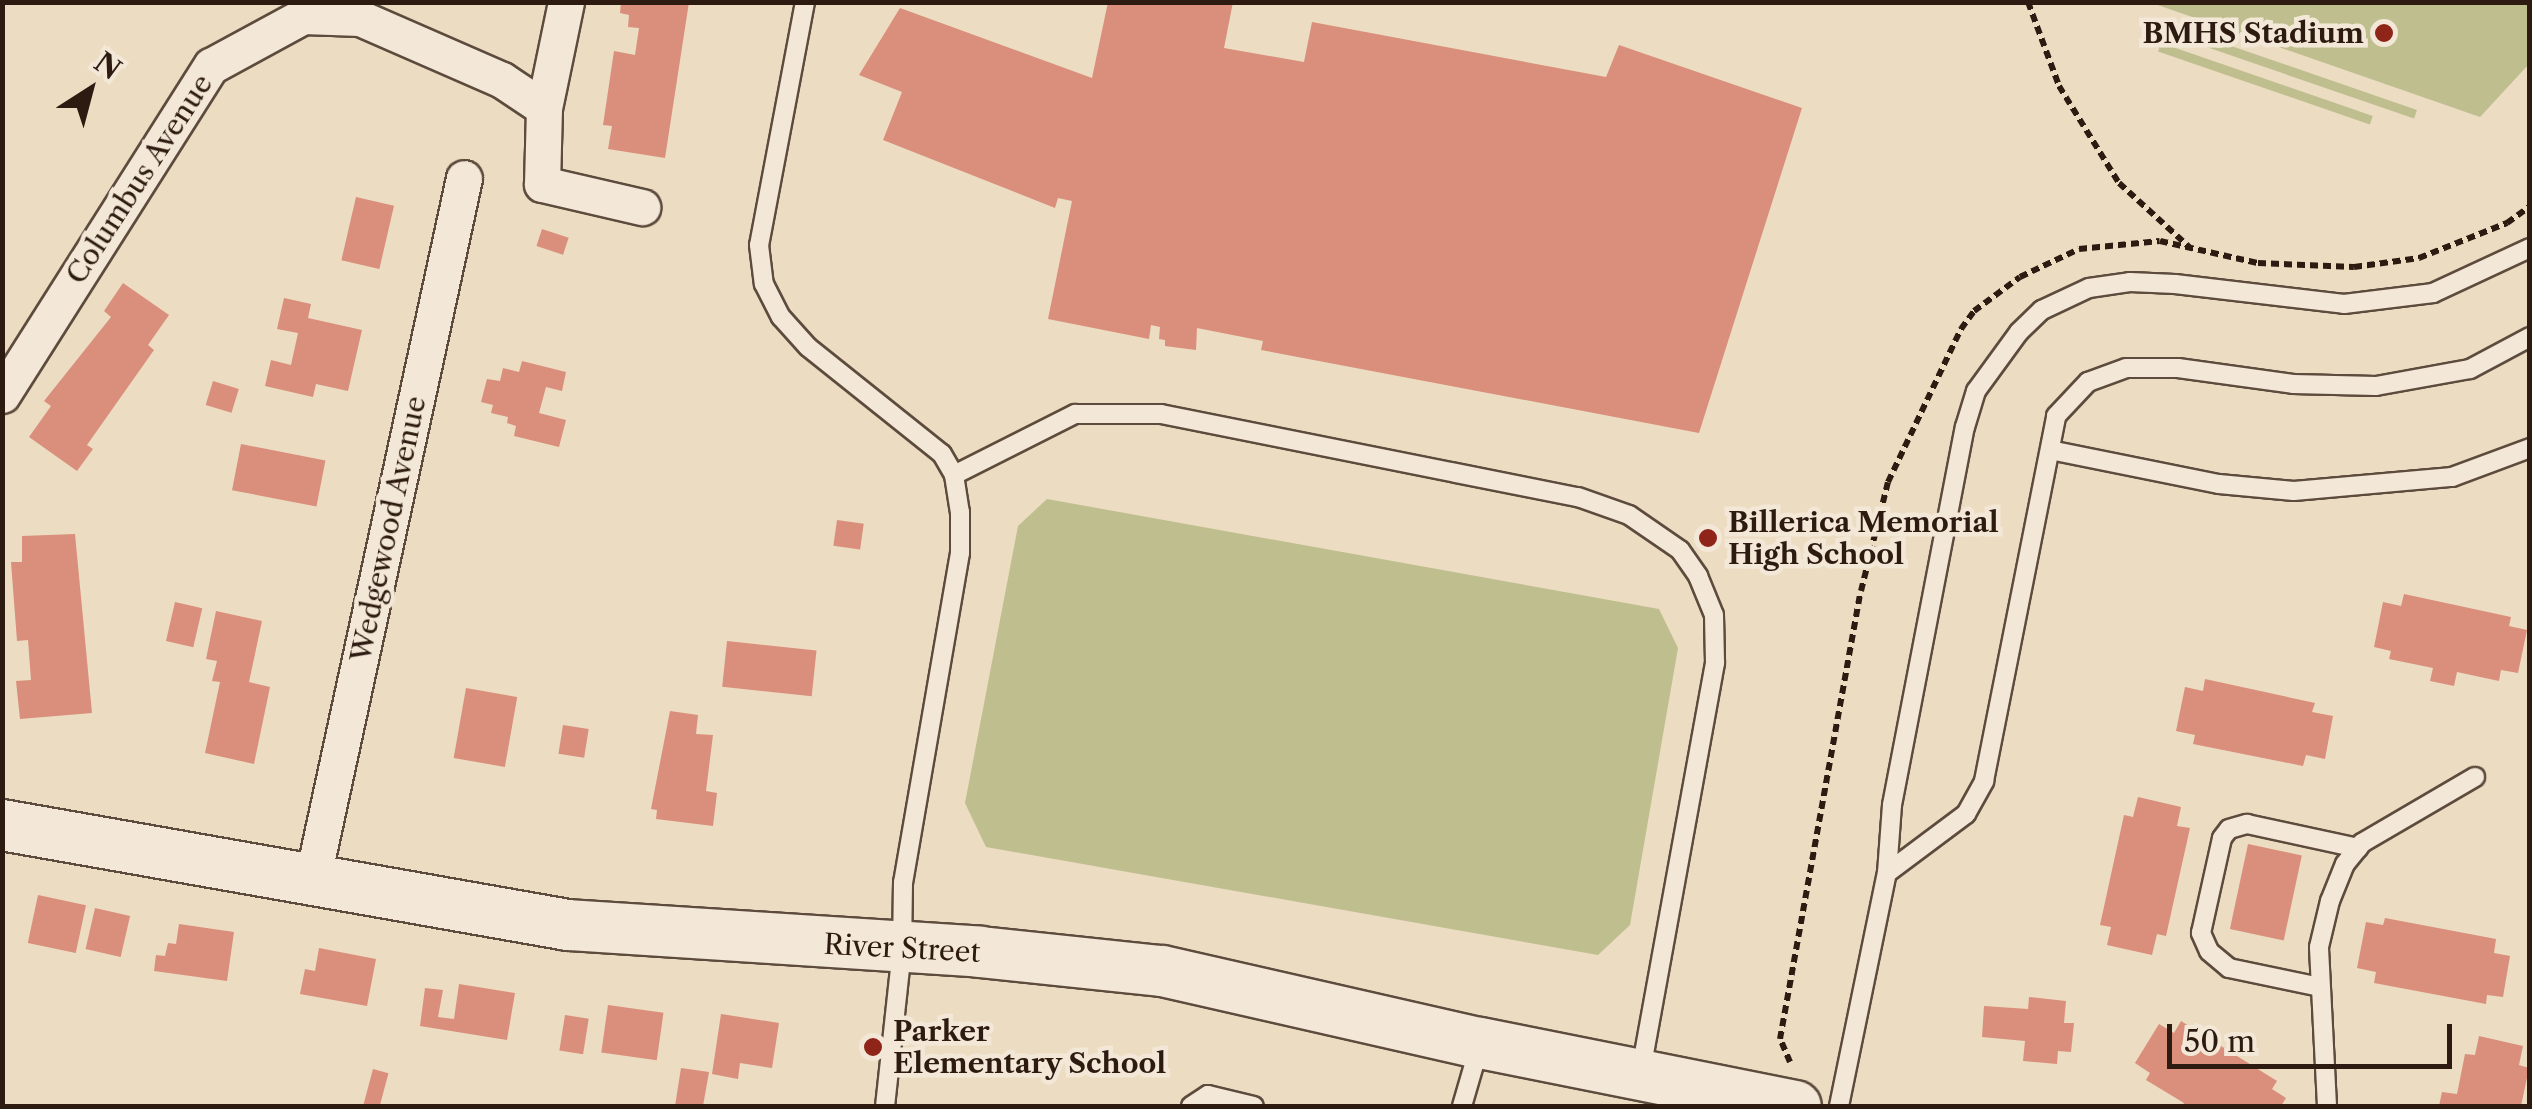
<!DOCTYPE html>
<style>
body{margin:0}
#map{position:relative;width:2532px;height:1109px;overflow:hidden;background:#ecdcc2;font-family:"Libre Caslon Text",serif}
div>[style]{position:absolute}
.green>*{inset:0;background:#bfbe8e;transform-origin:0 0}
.building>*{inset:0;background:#d98f7b;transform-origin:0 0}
.path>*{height:6px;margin-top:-3px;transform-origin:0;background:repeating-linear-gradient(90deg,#2d1b11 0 8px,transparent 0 13px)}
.roads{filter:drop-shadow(2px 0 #5d4b3d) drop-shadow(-2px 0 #5d4b3d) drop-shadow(0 2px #5d4b3d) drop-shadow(0 -2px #5d4b3d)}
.lane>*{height:18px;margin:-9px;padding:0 9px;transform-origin:9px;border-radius:9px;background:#f3e8d7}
.street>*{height:35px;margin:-17.5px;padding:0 17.5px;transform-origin:17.5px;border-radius:17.5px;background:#f3e8d7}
.secondary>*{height:50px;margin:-25px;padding:0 25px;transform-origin:25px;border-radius:25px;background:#f3e8d7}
.dots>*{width:28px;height:28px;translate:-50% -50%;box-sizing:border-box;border:5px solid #f3e8d7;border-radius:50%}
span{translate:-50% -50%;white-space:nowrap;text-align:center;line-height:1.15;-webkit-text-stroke:9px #f3e8d7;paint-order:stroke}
.poi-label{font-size:28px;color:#2d1b11;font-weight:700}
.right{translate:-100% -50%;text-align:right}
.left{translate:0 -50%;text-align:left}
.street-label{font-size:28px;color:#2d1b11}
.frame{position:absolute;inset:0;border:5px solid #2d1b11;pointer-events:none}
.north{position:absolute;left:40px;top:40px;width:100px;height:100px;-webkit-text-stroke:8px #f3e8d7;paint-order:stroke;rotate:36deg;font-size:28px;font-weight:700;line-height:40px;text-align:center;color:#2d1b11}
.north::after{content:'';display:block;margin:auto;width:35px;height:45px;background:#2d1b11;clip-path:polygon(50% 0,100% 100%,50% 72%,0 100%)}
.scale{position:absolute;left:2167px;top:1024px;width:285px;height:45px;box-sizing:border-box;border:5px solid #2d1b11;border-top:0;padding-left:12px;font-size:30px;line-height:35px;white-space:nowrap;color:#2d1b11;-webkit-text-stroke:8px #f3e8d7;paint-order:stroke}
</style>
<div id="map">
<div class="green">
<div style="clip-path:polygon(2152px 3px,2529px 3px,2529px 64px,2480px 117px)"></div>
<div style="left:2208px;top:38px;width:221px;height:9px;rotate:19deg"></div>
<div style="left:2161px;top:43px;width:224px;height:9px;rotate:19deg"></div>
<div style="clip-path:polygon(1047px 499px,1659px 609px,1678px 648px,1630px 925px,1598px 955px,986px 847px,965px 803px,1018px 526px)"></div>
</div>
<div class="building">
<div style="clip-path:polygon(621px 2px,689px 2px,665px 158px,608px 149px,612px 126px,603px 125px,614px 51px,635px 55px,639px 28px,628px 27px,629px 15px,620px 13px)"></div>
<div style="clip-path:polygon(1108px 2px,1233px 2px,1224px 48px,1304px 62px,1312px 22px,1606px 77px,1619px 45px,1802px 108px,1699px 433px,1261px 350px,1263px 341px,1197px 328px,1196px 350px,1165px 346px,1165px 340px,1159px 339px,1160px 327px,1151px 325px,1149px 339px,1048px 319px,1072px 201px,1058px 198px,1055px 208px,883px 140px,902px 92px,859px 75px,900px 8px,1092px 78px)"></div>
<div style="left:356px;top:197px;width:39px;height:65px;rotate:13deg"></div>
<div style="left:542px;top:229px;width:28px;height:18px;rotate:18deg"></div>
<div style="clip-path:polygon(123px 283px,169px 315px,148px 345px,154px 350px,87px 445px,93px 449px,77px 471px,29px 437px,51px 406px,44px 401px,111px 317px,104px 311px)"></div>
<div style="clip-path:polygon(284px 298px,311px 304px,308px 318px,362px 330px,348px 391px,316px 384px,313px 397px,265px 386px,271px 360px,291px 365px,298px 333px,277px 329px)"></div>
<div style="clip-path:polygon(522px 361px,566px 372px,562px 391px,546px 387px,539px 413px,566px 420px,559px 447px,514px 436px,516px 426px,507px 423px,508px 417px,491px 413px,493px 405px,481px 402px,487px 379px,500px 381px,503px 368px,519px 372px)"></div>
<div style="left:213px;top:381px;width:27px;height:25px;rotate:17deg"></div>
<div style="left:241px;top:444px;width:86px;height:47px;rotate:11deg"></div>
<div style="left:837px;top:520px;width:27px;height:26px;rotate:8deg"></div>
<div style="clip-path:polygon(75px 534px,92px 713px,20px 719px,16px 681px,31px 680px,28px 640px,17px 641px,11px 562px,22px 562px,22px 536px)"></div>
<div style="clip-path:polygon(2404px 594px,2511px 617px,2509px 626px,2527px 630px,2518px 673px,2501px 670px,2499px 681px,2457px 672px,2454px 686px,2430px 681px,2433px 668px,2389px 659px,2391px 651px,2374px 647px,2383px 602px,2401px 606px)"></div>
<div style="left:175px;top:602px;width:28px;height:40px;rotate:13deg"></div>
<div style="clip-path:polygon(216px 611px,262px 621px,249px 682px,270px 687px,254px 764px,205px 753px,220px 682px,212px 681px,217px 661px,206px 659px)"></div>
<div style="left:727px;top:641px;width:90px;height:46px;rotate:6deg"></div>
<div style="clip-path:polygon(2205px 679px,2315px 703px,2312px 712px,2333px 716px,2325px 759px,2306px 755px,2303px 766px,2193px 744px,2195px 735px,2176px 731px,2185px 687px,2203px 691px)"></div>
<div style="left:466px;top:688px;width:52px;height:71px;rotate:10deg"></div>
<div style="clip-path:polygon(670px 711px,698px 715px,696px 734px,713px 735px,706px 791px,717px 793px,713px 826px,656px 819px,657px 810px,651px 809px)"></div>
<div style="left:563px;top:725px;width:26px;height:29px;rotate:9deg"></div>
<div style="clip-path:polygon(2138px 797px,2181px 807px,2177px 826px,2190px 828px,2166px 936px,2157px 934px,2152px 955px,2107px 945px,2111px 927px,2100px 925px,2124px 815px,2133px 817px)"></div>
<div style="left:2248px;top:844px;width:55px;height:87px;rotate:12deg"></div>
<div style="left:38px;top:895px;width:49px;height:49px;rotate:12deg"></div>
<div style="left:95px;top:908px;width:36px;height:42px;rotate:13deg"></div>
<div style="clip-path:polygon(2385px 918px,2496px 939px,2494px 953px,2510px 956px,2503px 997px,2487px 995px,2486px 1004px,2374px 983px,2376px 972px,2357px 968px,2366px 922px,2383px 925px)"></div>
<div style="clip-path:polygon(179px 924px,234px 932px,227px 981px,154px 971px,156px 955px,165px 956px,168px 943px,176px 944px)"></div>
<div style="clip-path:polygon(319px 948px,376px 959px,367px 1006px,300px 994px,305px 969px,315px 971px)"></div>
<div style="clip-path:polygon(459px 984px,515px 993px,507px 1040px,420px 1026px,425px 988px,443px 990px,438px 1017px,454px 1019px)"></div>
<div style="clip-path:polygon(2029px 997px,2066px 1001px,2064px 1023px,2074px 1023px,2071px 1052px,2058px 1051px,2057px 1064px,2023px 1061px,2025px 1041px,1982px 1037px,1984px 1006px,2028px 1009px)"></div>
<div style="left:608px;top:1005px;width:56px;height:48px;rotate:8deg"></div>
<div style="clip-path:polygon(721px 1014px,779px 1023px,772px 1068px,740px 1063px,738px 1079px,712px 1074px)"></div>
<div style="left:565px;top:1015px;width:24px;height:36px;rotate:9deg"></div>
<div style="clip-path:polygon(2181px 1021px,2277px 1081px,2272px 1089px,2286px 1098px,2281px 1106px,2182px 1106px,2184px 1103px,2146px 1080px,2150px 1073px,2135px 1063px,2159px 1024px,2174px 1033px)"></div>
<div style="clip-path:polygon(2479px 1036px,2523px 1046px,2519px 1065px,2529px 1068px,2521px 1106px,2439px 1106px,2442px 1092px,2457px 1094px,2465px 1054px,2475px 1055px)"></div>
<div style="clip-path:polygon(681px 1068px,709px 1072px,703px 1106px,675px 1106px)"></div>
<div style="left:373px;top:1069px;width:16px;height:37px;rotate:15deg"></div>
</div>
<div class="path">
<div style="left:2028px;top:2px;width:90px;rotate:69.7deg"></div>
<div style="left:2059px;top:86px;width:114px;rotate:58.3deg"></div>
<div style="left:2119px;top:183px;width:95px;rotate:42.4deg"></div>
<div style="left:1790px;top:1062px;width:25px;rotate:-113deg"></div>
<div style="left:1780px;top:1039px;width:455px;rotate:-79.8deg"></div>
<div style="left:1861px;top:591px;width:112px;rotate:-76.1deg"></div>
<div style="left:1888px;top:482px;width:170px;rotate:-64.5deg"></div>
<div style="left:1961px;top:329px;width:22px;rotate:-54deg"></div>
<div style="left:1974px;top:311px;width:57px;rotate:-36.5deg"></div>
<div style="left:2020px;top:277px;width:65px;rotate:-25.4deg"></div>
<div style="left:2079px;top:249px;width:81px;rotate:-5.6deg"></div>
<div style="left:2160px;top:241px;width:100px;rotate:12.7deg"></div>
<div style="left:2258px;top:263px;width:96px;rotate:2.4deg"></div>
<div style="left:2354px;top:267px;width:66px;rotate:-7.9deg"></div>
<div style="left:2419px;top:258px;width:95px;rotate:-21.7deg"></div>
<div style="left:2507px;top:223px;width:29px;rotate:-36deg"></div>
</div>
<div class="roads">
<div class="lane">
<div style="left:805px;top:2px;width:247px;rotate:100.7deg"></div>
<div style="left:759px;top:245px;width:39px;rotate:83deg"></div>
<div style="left:764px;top:284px;width:37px;rotate:63deg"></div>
<div style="left:781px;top:317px;width:40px;rotate:48deg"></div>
<div style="left:808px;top:347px;width:171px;rotate:38.6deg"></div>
<div style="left:942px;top:454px;width:24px;rotate:60deg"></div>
<div style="left:954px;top:475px;width:37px;rotate:81deg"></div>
<div style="left:960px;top:512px;width:41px;rotate:90deg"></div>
<div style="left:960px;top:553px;width:334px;rotate:99.8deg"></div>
<div style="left:903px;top:882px;width:68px;rotate:90.8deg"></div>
<div style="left:902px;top:950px;width:157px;rotate:96.2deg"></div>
<div style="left:2050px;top:450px;width:172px;rotate:11.4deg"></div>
<div style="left:2219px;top:484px;width:75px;rotate:5.3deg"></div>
<div style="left:2294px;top:491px;width:159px;rotate:-5.1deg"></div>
<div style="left:2452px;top:477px;width:83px;rotate:-20.4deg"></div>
<div style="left:954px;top:475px;width:136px;rotate:-26.8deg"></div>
<div style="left:1075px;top:414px;width:86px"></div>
<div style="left:1161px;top:414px;width:425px;rotate:11.3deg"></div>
<div style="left:1578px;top:497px;width:54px;rotate:19.4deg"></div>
<div style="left:1629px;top:515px;width:62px;rotate:34.5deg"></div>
<div style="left:1680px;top:550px;width:32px;rotate:55deg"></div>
<div style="left:1698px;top:576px;width:42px;rotate:67.7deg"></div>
<div style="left:1714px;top:615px;width:48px;rotate:88.8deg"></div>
<div style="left:1715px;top:663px;width:416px;rotate:100.3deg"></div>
<div style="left:1887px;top:873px;width:68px;rotate:-85.8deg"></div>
<div style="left:1892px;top:805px;width:385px;rotate:-79.1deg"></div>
<div style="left:1965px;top:427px;width:38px;rotate:-73deg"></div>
<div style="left:1976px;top:391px;width:73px;rotate:-53.9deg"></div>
<div style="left:2019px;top:332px;width:32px;rotate:-44deg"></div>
<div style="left:2042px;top:310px;width:52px;rotate:-25.1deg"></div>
<div style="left:2089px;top:288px;width:41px;rotate:-8.3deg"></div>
<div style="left:2130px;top:282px;width:45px;rotate:2.5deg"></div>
<div style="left:2175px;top:284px;width:170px;rotate:6.7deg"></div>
<div style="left:2344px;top:304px;width:90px;rotate:-7deg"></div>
<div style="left:2433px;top:293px;width:107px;rotate:-24.9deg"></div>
<div style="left:2320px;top:987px;width:93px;rotate:-168.2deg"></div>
<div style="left:2229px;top:968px;width:26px;rotate:-140deg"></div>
<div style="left:2209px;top:951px;width:20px;rotate:-114deg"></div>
<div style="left:2201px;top:933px;width:97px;rotate:-77.5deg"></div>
<div style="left:2222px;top:838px;width:11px;rotate:-52deg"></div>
<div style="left:2229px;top:829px;width:19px;rotate:-16deg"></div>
<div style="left:2247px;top:824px;width:114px;rotate:12.2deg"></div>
<div style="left:1191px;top:1106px;width:20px;rotate:-33deg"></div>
<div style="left:1208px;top:1095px;width:47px;rotate:13.4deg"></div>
<div style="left:1462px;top:1106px;width:65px;rotate:-73.8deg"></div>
<div style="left:1839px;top:1106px;width:238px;rotate:-78.4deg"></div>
<div style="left:1887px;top:873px;width:99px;rotate:-36.8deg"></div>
<div style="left:1966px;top:814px;width:38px;rotate:-61deg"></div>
<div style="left:1984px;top:781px;width:372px;rotate:-78.8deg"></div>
<div style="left:2056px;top:416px;width:47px;rotate:-46.7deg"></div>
<div style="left:2088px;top:382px;width:40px;rotate:-20.2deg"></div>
<div style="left:2126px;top:368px;width:52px"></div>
<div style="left:2178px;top:368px;width:116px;rotate:7.9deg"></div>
<div style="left:2293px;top:384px;width:83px;rotate:1.4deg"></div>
<div style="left:2376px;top:386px;width:96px;rotate:-10.3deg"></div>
<div style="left:2470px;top:369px;width:68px;rotate:-28.1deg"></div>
<div style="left:2327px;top:1106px;width:159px;rotate:-92.9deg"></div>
<div style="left:2319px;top:947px;width:47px;rotate:-76.6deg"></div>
<div style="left:2330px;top:901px;width:40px;rotate:-68deg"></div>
<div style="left:2345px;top:864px;width:27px;rotate:-51deg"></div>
<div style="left:2362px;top:843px;width:131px;rotate:-30.3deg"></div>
</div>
<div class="street">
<div style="left:566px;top:2px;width:108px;rotate:101.7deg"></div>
<div style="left:544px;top:108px;width:76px;rotate:91.5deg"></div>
<div style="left:542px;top:184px;width:103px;rotate:13deg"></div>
<div style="left:2px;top:395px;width:390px;rotate:-57.6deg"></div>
<div style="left:211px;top:66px;width:105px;rotate:-28.5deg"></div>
<div style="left:303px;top:16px;width:57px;rotate:2deg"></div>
<div style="left:360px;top:18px;width:155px;rotate:23.6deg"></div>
<div style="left:502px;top:80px;width:50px;rotate:33.7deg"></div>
<div style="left:312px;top:881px;width:719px;rotate:-77.8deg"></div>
</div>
<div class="secondary">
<div style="left:2px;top:825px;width:575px;rotate:10.02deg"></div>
<div style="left:568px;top:925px;width:413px;rotate:3.7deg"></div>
<div style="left:980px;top:952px;width:183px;rotate:6deg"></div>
<div style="left:1162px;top:971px;width:326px;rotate:12.8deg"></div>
<div style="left:1480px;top:1043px;width:322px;rotate:11.3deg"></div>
</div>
</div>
<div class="dots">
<div style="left:2384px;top:33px;background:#8f2418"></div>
<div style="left:1708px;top:538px;background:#8f2418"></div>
<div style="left:873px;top:1047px;background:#8f2418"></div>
</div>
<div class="poi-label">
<span class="right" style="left:2364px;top:33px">BMHS Stadium</span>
<span class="left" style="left:1728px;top:538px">Billerica Memorial<br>High School</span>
<span class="left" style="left:893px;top:1047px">Parker<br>Elementary School</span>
</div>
<div class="street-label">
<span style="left:139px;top:179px;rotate:-57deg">Columbus Avenue</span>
<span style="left:388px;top:529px;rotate:-78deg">Wedgewood Avenue</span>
<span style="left:902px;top:948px;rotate:3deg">River Street</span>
</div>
<div class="frame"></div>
<div class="north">N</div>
<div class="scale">50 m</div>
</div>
